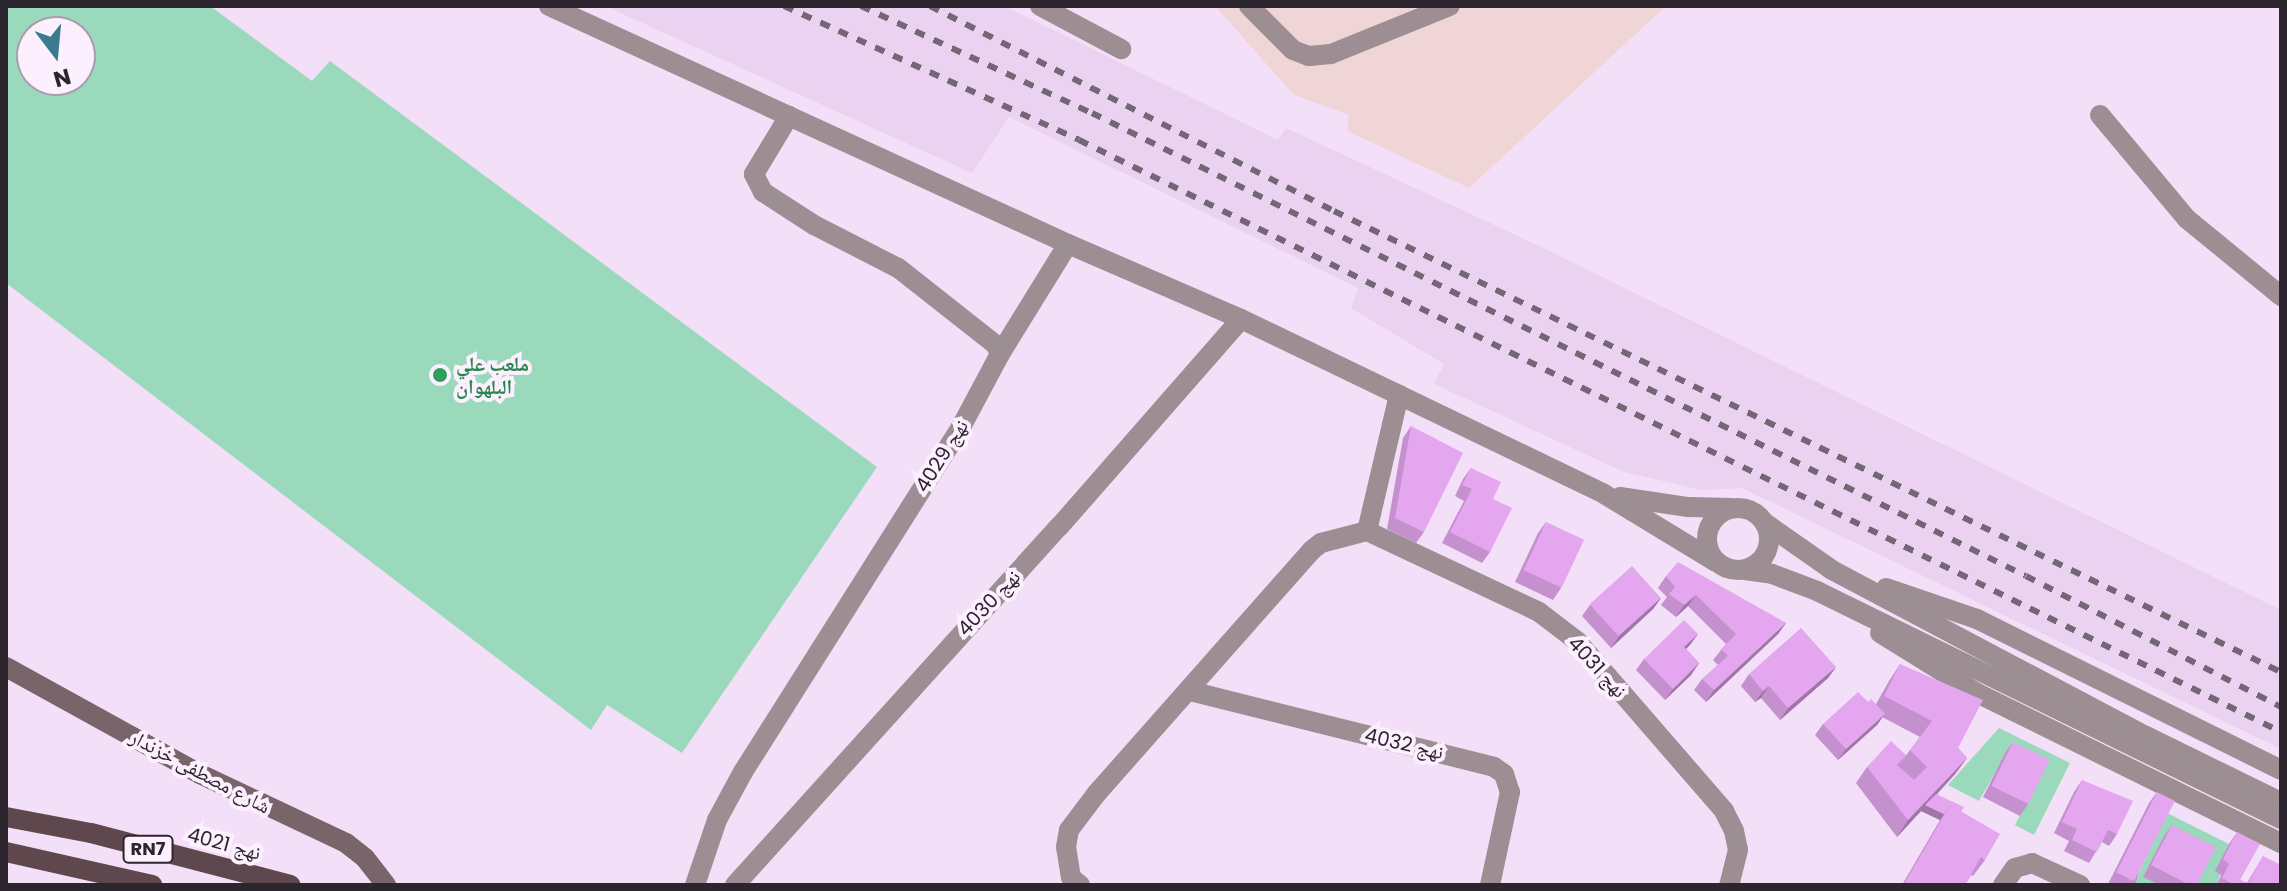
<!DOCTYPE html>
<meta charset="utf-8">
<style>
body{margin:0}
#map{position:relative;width:2287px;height:891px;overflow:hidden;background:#f3dff7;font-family:Poppins,"Noto Naskh Arabic",sans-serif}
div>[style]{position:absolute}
.commercial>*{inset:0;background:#f0d5d6}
.built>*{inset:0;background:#ebd2f0}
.green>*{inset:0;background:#9bd9bd}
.minor>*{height:20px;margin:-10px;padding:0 10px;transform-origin:10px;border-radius:10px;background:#9c8e92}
.tertiary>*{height:20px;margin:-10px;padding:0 10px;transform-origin:10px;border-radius:10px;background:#9c8e92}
.tertiary>.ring{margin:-10px;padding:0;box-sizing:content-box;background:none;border:20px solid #9c8e92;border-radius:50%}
.secondary>*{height:20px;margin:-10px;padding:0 10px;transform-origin:10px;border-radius:10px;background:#786469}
.primary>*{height:20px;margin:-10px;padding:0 10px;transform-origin:10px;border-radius:10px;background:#5e474d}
.rail>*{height:6px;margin-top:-3px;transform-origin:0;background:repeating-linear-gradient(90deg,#736775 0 10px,transparent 0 20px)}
.wall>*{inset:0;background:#c490ce}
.shaded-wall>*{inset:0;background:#a075a7}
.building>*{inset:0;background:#e4a7ef;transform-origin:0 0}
.dots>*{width:22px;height:22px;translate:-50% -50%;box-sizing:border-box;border:4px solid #fceffe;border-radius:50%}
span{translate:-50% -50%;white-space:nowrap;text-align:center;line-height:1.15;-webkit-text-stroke:8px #fceffe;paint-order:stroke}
.shield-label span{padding:2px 6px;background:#fceffe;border:2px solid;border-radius:6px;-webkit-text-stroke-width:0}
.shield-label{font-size:18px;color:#2d252e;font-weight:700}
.leisure-label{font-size:20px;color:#27864d;font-weight:700}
.left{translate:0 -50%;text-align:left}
.street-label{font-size:20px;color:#2d252e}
.frame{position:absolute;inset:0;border:8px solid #2d252e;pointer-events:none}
.north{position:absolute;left:16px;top:16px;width:80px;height:80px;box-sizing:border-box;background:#fceffe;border:2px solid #a99eab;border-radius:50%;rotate:164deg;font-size:22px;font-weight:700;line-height:32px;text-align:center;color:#2d252e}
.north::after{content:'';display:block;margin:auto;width:28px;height:36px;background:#3a7b8e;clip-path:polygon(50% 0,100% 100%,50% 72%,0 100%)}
</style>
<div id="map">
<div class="commercial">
<div style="clip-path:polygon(1215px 6px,1666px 6px,1469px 188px,1347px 131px,1349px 115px,1294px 95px)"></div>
</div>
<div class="built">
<div style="clip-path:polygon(605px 6px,1004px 6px,1278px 140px,1286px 128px,1535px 244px,2281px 610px,2281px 749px,1742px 488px,1702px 490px,1624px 472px,1434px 384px,1444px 364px,1351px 308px,1358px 288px,1009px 117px,972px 173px)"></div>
</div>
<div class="green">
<div style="clip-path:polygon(evenodd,6px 6px,210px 6px,312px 81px,330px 61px,877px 467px,682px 753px,607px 705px,591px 730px,6px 283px,6px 6px,32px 32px,80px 32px,80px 80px,32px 80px,32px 32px)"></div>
<div style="clip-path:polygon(1999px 728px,2070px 763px,2034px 835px,2015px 825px,2042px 772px,2006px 753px,1979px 801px,1948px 785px)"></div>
<div style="clip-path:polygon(2167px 813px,2229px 844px,2217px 885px,2133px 885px)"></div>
</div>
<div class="minor">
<div style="left:1040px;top:6px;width:92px;rotate:28deg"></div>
<div style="left:1249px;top:6px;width:62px;rotate:45deg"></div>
<div style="left:1293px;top:50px;width:17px;rotate:21deg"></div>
<div style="left:1309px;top:56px;width:22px;rotate:-5deg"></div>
<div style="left:1331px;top:54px;width:128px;rotate:-22deg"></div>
<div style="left:2100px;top:115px;width:136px;rotate:50.1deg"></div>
<div style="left:2187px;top:219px;width:122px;rotate:39.3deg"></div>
<div style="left:1000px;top:354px;width:129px;rotate:-58.3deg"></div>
<div style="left:1367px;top:531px;width:140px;rotate:-76.8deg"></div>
<div style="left:1190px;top:691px;width:313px;rotate:14deg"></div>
<div style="left:1494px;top:767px;width:12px;rotate:35deg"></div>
<div style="left:1504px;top:774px;width:19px;rotate:72deg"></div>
<div style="left:1510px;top:792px;width:95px;rotate:102.1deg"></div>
<div style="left:695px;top:885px;width:69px;rotate:-71.3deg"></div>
<div style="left:717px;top:820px;width:55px;rotate:-61.6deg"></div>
<div style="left:743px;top:772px;width:408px;rotate:-57.7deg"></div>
<div style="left:961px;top:427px;width:83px;rotate:-61.9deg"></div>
<div style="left:1000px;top:354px;width:10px;rotate:-114deg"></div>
<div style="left:996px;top:345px;width:125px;rotate:-141.8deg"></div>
<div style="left:898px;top:268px;width:94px;rotate:-152.9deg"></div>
<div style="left:814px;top:225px;width:61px;rotate:-147.1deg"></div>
<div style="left:763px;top:192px;width:20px;rotate:-117deg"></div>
<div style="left:754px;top:174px;width:68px;rotate:-58.9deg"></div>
<div style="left:735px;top:885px;width:483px;rotate:-47.9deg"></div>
<div style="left:1059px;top:527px;width:276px;rotate:-48.8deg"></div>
<div style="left:1080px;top:885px;width:11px;rotate:-142deg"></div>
<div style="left:1071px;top:878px;width:31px;rotate:-99deg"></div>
<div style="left:1066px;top:847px;width:17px;rotate:-80deg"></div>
<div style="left:1069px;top:830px;width:46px;rotate:-52.9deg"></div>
<div style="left:1097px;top:793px;width:324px;rotate:-48.5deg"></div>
<div style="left:1312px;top:550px;width:11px;rotate:-38deg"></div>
<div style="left:1321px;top:543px;width:48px;rotate:-14.6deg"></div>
<div style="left:1367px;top:531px;width:190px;rotate:25.2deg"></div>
<div style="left:1539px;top:612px;width:48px;rotate:37.3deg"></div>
<div style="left:1577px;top:641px;width:225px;rotate:49.1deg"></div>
<div style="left:1724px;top:811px;width:22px;rotate:63deg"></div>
<div style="left:1734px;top:831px;width:19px;rotate:78deg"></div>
<div style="left:1738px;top:850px;width:36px;rotate:104deg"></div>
<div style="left:2003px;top:885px;width:21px;rotate:-55deg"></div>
<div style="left:2015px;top:868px;width:18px;rotate:-16deg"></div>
<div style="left:2032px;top:863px;width:53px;rotate:24.6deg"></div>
</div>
<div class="tertiary">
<div style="left:549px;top:6px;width:571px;rotate:24.63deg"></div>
<div style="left:1068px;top:244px;width:189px;rotate:23.4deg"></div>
<div style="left:1241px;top:319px;width:403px;rotate:25.7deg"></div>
<div style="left:1604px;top:494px;width:131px;rotate:31.3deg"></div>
<div style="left:1620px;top:497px;width:69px;rotate:8.4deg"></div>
<div style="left:1688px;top:507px;width:43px;rotate:1.3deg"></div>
<div class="ring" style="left:1707px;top:508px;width:42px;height:42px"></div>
<div style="left:1765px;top:523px;width:82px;rotate:35deg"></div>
<div style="left:1832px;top:570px;width:355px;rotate:27.9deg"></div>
<div style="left:2146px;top:736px;width:150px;rotate:26.1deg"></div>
<div style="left:1745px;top:570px;width:27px;rotate:8deg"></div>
<div style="left:1772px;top:574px;width:48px;rotate:20.7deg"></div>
<div style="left:1817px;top:591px;width:517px;rotate:26.17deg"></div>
<div style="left:1886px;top:588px;width:96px;rotate:18.8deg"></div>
<div style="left:1977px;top:619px;width:339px;rotate:26.4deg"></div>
<div style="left:1880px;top:633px;width:112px;rotate:31.8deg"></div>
<div style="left:1975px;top:692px;width:341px;rotate:26.3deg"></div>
</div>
<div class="secondary">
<div style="left:6px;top:667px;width:222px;rotate:28.9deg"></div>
<div style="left:200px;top:774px;width:161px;rotate:25.3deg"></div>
<div style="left:346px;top:843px;width:24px;rotate:38deg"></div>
<div style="left:365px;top:858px;width:34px;rotate:52deg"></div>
</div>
<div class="primary">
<div style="left:6px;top:817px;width:86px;rotate:10.7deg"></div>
<div style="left:91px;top:833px;width:206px;rotate:14.6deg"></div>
<div style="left:6px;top:852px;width:150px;rotate:12.7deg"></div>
</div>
<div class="rail">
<div style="left:784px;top:6px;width:324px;rotate:24.4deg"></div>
<div style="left:1079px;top:140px;width:1340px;rotate:26.22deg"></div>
<div style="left:861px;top:6px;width:255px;rotate:24.9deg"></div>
<div style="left:1092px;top:113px;width:1042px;rotate:26.37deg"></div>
<div style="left:2026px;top:576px;width:287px;rotate:27.2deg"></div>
<div style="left:930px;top:6px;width:453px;rotate:26.9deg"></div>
<div style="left:1334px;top:211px;width:1053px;rotate:25.96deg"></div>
</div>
<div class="wall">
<div style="clip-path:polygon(1411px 426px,1424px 532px,1416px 543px,1387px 529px,1403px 438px)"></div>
<div style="clip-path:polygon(1471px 468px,1493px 499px,1490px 552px,1482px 563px,1442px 543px,1464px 501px,1455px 496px,1463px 479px)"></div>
<div style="clip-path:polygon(1546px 522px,1561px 588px,1553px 600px,1515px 582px,1538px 533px)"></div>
<div style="clip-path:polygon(1666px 576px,1786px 623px,1778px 634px,1706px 702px,1694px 690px,1702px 679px,1718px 665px,1713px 660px,1726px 644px,1688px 606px,1676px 617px,1661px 605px,1667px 597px,1658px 588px)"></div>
<div style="clip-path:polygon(1661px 598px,1653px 609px,1611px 648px,1582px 616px,1590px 605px)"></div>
<div style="clip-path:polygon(1698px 634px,1686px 649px,1699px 663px,1691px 675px,1665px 700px,1636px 670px,1644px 659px)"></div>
<div style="clip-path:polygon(1900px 664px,1958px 748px,1967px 758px,1955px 774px,1937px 794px,1961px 812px,1985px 860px,1973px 876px,1971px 875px,1965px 885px,1902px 885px,1940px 820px,1921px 811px,1897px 837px,1856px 783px,1867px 767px,1906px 755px,1898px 766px,1920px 737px,1882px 717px,1877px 725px,1838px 760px,1815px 735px,1823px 724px,1868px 702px,1876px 704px,1889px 681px)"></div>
<div style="clip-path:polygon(1836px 667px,1828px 678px,1780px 720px,1761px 698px,1755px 702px,1741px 686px,1749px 674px)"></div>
<div style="clip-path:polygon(2013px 742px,2028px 804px,2020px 816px,1983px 797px,2005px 753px)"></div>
<div style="clip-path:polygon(2082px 780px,2117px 834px,2109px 846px,2102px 842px,2089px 863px,2064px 851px,2069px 841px,2054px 833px,2074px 792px)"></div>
<div style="clip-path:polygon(2157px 792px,2136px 883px,2135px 885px,2110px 885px,2108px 884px,2149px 803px)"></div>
<div style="clip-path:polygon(2172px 825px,2197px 885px,2160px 885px,2143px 877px,2164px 836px)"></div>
<div style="clip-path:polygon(2237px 832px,2240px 880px,2247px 883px,2263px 856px,2281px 885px,2217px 885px,2221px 875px,2215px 871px,2229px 844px)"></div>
</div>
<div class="shaded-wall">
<div style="clip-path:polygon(1696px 595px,1688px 606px,1676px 617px,1684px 605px)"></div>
<div style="clip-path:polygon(1661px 598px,1653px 609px,1611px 648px,1619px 636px)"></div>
<div style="clip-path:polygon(1786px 623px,1778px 634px,1706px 702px,1714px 690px)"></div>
<div style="clip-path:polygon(1698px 634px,1690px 645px,1676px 659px,1684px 647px)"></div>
<div style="clip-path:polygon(1699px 663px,1691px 675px,1665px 700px,1673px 689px)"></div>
<div style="clip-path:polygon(1836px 667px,1828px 678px,1780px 720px,1788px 708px)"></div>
<div style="clip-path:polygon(1769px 686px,1761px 698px,1755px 702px,1763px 691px)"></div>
<div style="clip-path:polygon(1885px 714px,1877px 725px,1838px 760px,1846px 749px)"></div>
<div style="clip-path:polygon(1967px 758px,1955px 774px,1926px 806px,1944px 814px,1940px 820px,1921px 811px,1897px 837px,1908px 820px)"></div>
</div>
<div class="building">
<div style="clip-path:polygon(1411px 426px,1463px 453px,1424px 532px,1395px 518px)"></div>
<div style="clip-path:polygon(1471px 468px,1501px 482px,1493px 499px,1512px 508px,1490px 552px,1450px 532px,1472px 489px,1462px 485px)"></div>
<div style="left:1546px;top:522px;width:42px;height:53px;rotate:25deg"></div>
<div style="clip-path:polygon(1678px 562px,1786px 623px,1714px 690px,1702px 679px,1728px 656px,1721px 649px,1736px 634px,1696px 595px,1684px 605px,1669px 594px,1675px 587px,1666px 576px)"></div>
<div style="left:1632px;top:566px;width:43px;height:57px;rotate:48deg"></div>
<div style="clip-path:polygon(1684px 620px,1698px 634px,1684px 647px,1699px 663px,1673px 689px,1644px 659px)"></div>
<div style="clip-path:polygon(1801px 628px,1836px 667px,1788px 708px,1769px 686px,1763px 691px,1749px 674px)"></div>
<div style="clip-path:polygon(1900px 664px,1983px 700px,1958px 748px,1967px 758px,1908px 820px,1867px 767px,1891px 741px,1906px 755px,1897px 765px,1914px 780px,1927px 767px,1910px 750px,1932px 721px,1884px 696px)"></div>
<div style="clip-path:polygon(1858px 692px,1868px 702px,1871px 699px,1885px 714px,1846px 749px,1823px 724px)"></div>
<div style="left:2013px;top:742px;width:41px;height:49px;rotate:26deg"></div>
<div style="clip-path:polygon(2082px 780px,2133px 801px,2117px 834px,2108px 830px,2097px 852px,2072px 840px,2077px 829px,2062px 822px)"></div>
<div style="left:2157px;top:792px;width:20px;height:90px;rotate:27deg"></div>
<div style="clip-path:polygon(1936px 794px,1964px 807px,1961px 812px,1950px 805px,1944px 814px,1925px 805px)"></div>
<div style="clip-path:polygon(1950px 805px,2000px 834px,1985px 860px,1981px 857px,1965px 885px,1905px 885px,1904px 884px)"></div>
<div style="clip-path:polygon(2172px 825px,2216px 847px,2197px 885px,2190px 885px,2151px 865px)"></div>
<div style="clip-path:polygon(2237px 832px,2260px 844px,2240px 880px,2248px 883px,2263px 856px,2281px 865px,2281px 885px,2235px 885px,2222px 878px,2229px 864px,2223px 859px)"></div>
</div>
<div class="dots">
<div style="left:440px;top:375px;background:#2e9e5b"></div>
</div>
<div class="shield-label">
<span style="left:148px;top:849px">RN7</span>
</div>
<div class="leisure-label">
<span class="left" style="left:456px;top:376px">ملعب علي<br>البلهوان</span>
</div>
<div class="street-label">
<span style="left:942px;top:456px;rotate:-58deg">نهج 4029</span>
<span style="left:989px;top:603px;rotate:-47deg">نهج 4030</span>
<span style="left:1597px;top:667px;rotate:47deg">نهج 4031</span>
<span style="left:1404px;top:744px;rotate:13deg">نهج 4032</span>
<span style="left:200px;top:772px;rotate:28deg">شارع مصطفى خزندار</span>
<span style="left:224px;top:844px;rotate:15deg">نهج 4021</span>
</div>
<div class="frame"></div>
<div class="north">N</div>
</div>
